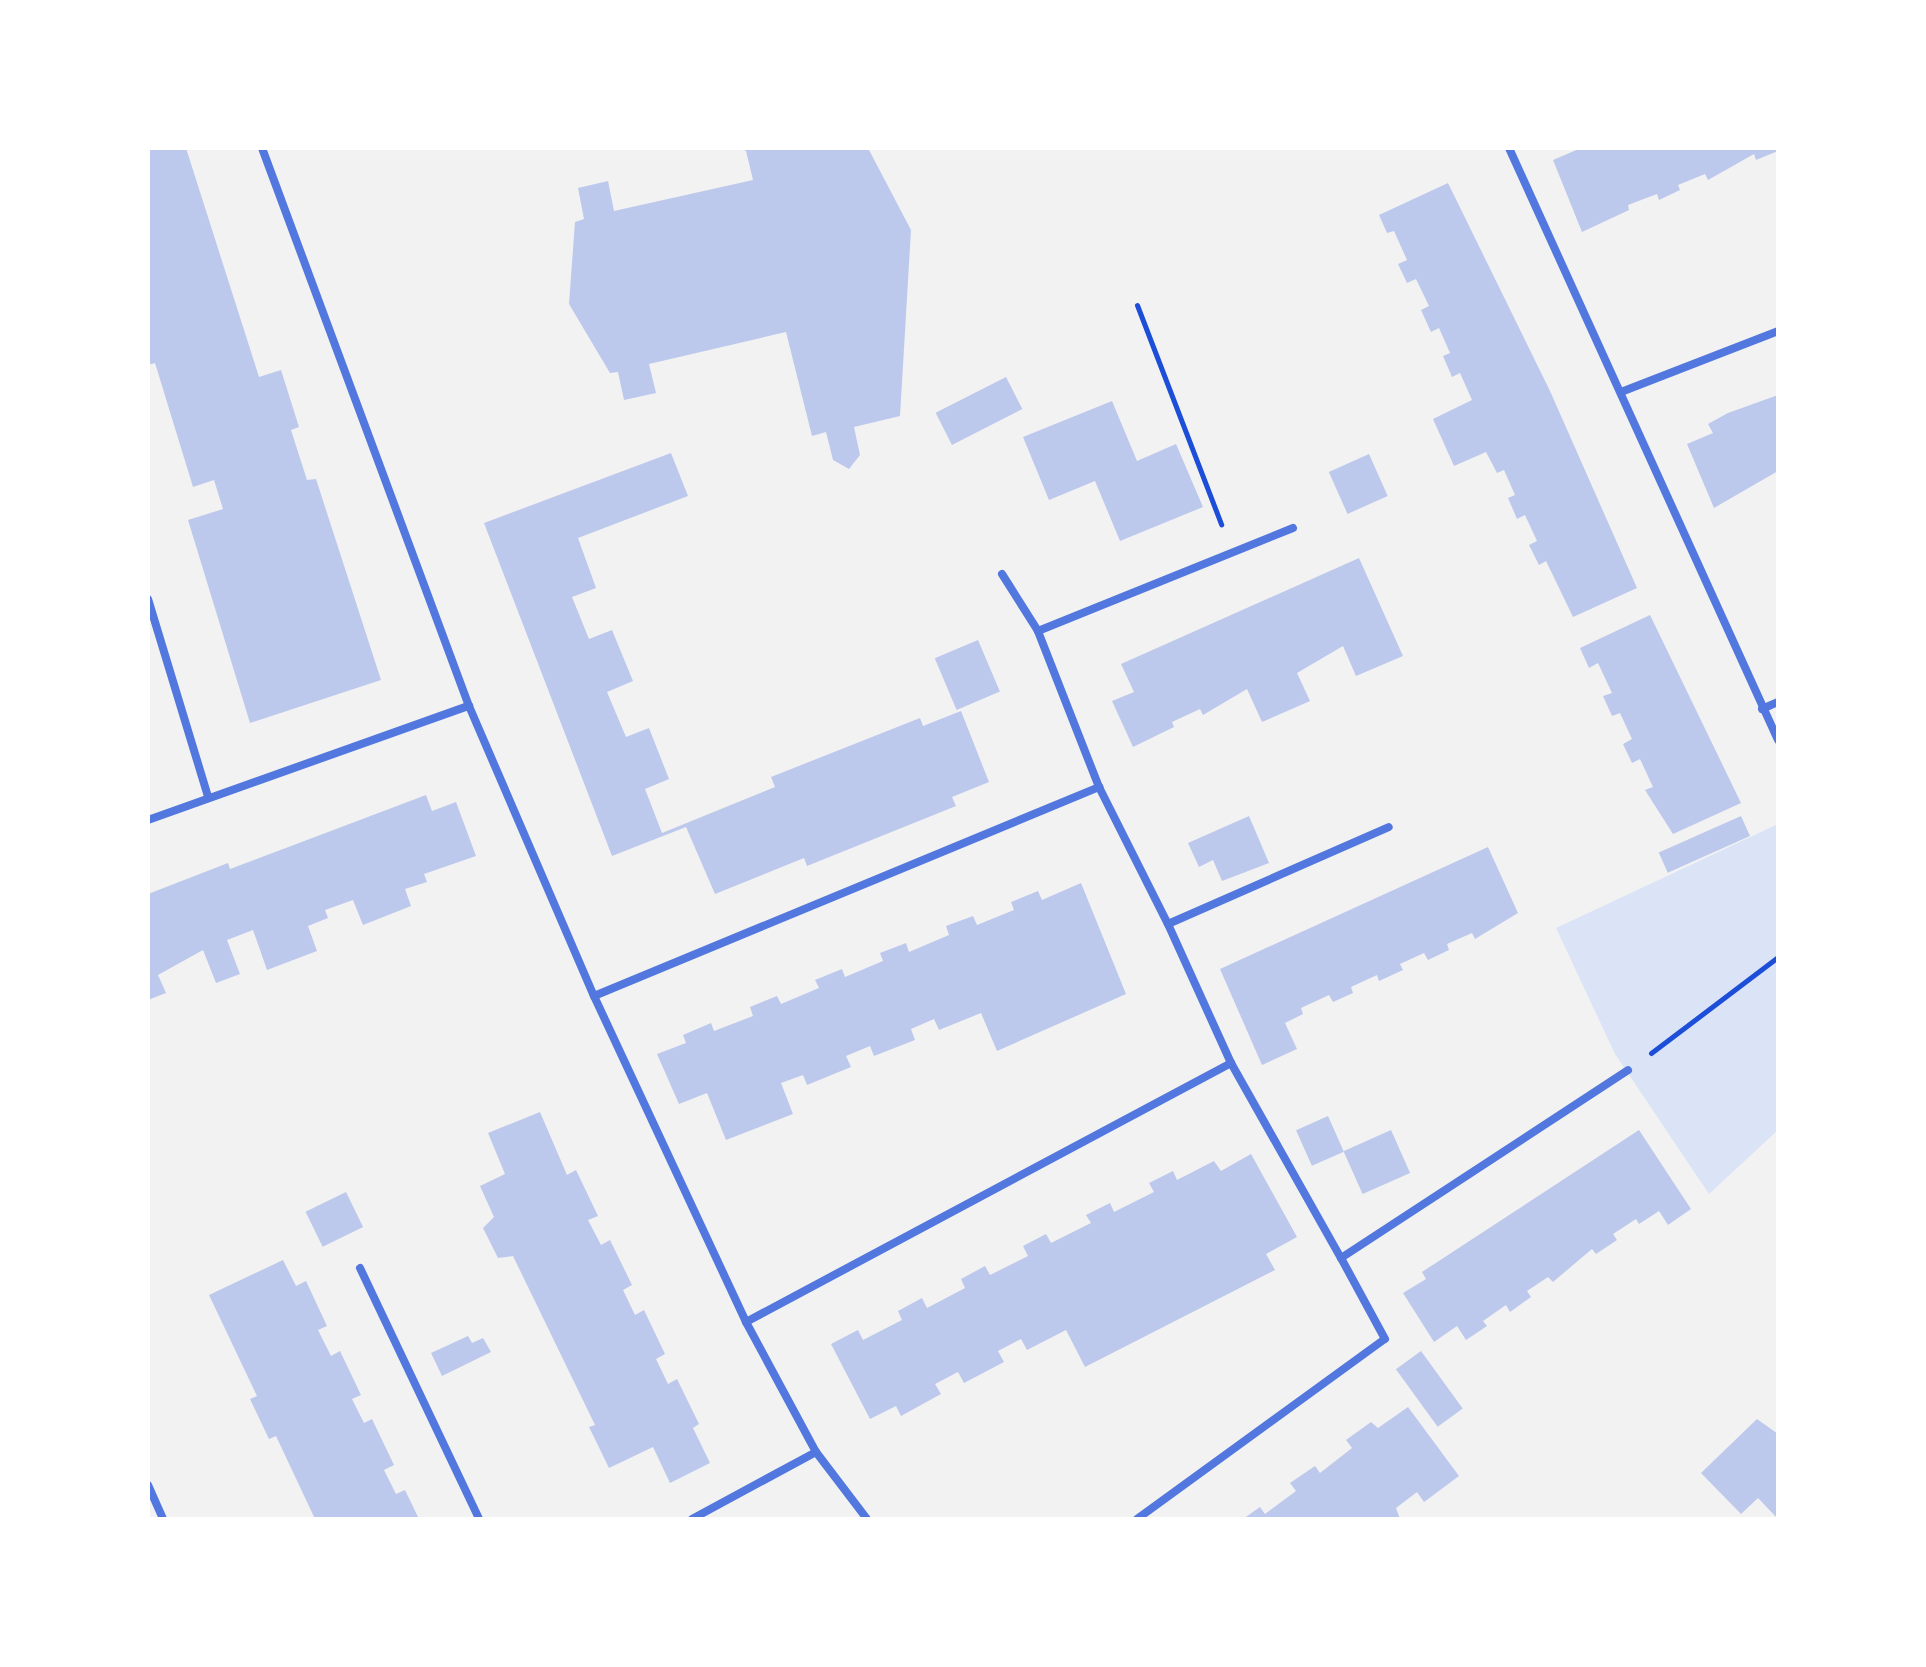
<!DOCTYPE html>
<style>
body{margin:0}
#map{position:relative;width:1926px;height:1667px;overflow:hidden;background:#f2f2f2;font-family:"Varela Round",sans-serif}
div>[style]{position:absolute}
.green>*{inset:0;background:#dbe4f7}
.building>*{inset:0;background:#bdc9ec;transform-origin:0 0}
.path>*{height:5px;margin:-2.5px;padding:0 2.5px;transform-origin:2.5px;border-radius:2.5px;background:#1d4ed8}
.minor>*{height:8px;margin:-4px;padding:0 4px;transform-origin:4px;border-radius:4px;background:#5277de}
span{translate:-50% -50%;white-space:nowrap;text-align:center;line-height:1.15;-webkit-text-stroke:8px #fff;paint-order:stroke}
.frame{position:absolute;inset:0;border:150px solid #fff;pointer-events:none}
</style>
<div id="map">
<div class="green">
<div style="clip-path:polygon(1778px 824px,1778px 1130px,1709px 1194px,1615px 1054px,1556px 928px)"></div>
</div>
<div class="building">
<div style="clip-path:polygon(148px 148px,186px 148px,259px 377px,281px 370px,299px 427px,291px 430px,307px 480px,316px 479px,381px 680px,250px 723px,188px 520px,223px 509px,214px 480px,193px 487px,155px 363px,148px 365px)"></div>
<div style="clip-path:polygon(740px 148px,868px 148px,911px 230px,900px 416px,854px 427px,860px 455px,849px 469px,833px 460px,826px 432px,812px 436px,786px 332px,649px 364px,656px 393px,624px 400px,618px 372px,610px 373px,569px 304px,575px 222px,584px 219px,578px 188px,608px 181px,614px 211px,753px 180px,746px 151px)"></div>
<div style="clip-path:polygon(1581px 148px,1776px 148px,1778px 151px,1756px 160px,1754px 154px,1708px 180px,1705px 174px,1678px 185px,1680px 190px,1659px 200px,1657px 194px,1628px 205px,1629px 210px,1582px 232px,1553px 160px)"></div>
<div style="clip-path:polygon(1448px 183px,1550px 391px,1637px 588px,1573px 617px,1546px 561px,1539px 565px,1529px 545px,1537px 541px,1525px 515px,1517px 519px,1508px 498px,1515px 495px,1504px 470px,1497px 473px,1486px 452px,1454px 466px,1433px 419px,1472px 400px,1460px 373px,1452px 377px,1443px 356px,1450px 353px,1439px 328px,1431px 332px,1421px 310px,1429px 306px,1416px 279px,1407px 283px,1398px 264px,1407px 260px,1394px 231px,1387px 233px,1379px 215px)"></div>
<div style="left:1006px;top:377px;width:36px;height:79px;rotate:63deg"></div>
<div style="clip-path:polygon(1778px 395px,1778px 471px,1714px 508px,1687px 444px,1713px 433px,1708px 424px,1728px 413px)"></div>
<div style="clip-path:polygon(1112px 401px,1137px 461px,1176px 444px,1203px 507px,1120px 541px,1095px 481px,1049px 500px,1023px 437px)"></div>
<div style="clip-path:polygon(671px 453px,688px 496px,578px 538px,596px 588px,572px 597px,589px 639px,612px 630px,633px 681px,607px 692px,626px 737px,649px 728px,669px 779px,645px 789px,662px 833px,775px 787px,771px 777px,920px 718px,923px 726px,961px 711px,989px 782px,952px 797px,956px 806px,807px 866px,804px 858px,715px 894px,686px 827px,612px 856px,484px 523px)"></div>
<div style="left:1369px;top:454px;width:46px;height:44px;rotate:66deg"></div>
<div style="clip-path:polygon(1359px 558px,1403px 656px,1356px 676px,1343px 646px,1297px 673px,1310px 701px,1262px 722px,1247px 689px,1203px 715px,1200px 709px,1172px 722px,1174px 727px,1133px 747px,1112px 701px,1134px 692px,1121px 664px)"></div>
<div style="clip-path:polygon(1650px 615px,1741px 803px,1673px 834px,1645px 790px,1653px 787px,1640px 759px,1632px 763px,1623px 744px,1632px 739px,1620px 713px,1612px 716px,1603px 696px,1612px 693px,1598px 663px,1589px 668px,1580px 648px)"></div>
<div style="left:978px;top:640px;width:56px;height:47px;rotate:67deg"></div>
<div style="clip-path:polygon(426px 795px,432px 811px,456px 802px,476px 856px,424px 874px,427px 882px,405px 889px,411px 906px,363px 925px,353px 900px,325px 910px,328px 918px,308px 926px,317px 951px,267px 970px,253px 930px,227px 940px,240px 974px,216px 983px,203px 950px,158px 975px,166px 993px,148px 1000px,148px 894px,228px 863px,230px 869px)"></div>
<div style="clip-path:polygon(1249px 816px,1269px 863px,1222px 881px,1213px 860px,1199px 867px,1188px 843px)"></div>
<div style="left:1741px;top:816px;width:22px;height:90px;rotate:66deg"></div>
<div style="clip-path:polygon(1488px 847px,1518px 913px,1475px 939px,1472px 933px,1447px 944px,1449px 950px,1428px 960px,1424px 953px,1400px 964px,1403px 970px,1379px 981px,1377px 975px,1351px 987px,1353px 993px,1333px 1002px,1329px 995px,1301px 1008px,1303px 1014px,1285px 1023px,1297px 1049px,1262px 1065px,1220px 969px)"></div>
<div style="clip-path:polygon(1081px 883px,1126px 994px,997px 1051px,981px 1013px,939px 1030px,934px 1019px,911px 1029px,915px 1040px,874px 1056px,870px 1046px,846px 1056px,851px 1067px,807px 1085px,803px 1075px,781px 1083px,793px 1114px,726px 1140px,707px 1093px,679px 1104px,657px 1054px,686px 1043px,683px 1035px,711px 1023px,714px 1031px,753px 1016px,750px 1007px,777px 996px,781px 1004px,819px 988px,815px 980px,842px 969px,845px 977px,883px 961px,880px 953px,906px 943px,909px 952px,949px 935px,946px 926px,973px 916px,977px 925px,1014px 910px,1011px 902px,1038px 891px,1042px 900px)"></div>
<div style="clip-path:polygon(540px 1112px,567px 1175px,576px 1170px,598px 1216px,588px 1220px,601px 1245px,610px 1240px,632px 1285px,623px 1290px,635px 1315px,644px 1310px,665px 1354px,656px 1359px,668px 1384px,677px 1379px,699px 1424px,693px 1428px,710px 1463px,670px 1483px,653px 1447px,609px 1468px,589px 1427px,595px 1425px,513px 1256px,498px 1258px,483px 1228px,494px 1217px,480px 1186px,505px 1174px,488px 1133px)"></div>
<div style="left:1328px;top:1116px;width:39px;height:35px;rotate:66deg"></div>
<div style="left:1391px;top:1130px;width:47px;height:52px;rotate:66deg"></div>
<div style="clip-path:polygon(1639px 1130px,1691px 1209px,1668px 1225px,1659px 1211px,1639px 1224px,1636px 1219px,1613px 1234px,1617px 1240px,1596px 1254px,1592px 1249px,1553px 1282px,1548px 1277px,1527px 1291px,1531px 1297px,1510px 1312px,1506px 1305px,1483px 1321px,1487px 1326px,1466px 1340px,1457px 1326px,1434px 1342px,1403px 1293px,1426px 1279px,1422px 1272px)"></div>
<div style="clip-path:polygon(1251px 1154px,1297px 1237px,1266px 1254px,1275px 1270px,1085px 1367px,1066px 1330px,1027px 1350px,1021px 1339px,998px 1351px,1004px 1362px,964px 1383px,958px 1372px,935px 1384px,941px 1394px,901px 1416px,896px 1406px,870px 1419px,831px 1344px,858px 1330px,863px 1340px,902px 1320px,898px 1311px,922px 1298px,927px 1308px,965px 1288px,961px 1279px,985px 1266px,990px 1275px,1028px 1256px,1023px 1246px,1046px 1234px,1051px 1243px,1091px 1223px,1086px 1215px,1110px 1203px,1114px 1212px,1154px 1192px,1149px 1183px,1173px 1171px,1177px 1180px,1214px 1161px,1221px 1171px)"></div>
<div style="left:346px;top:1192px;width:39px;height:45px;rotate:64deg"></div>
<div style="clip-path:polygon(283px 1260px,296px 1286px,306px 1281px,327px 1326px,318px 1330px,331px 1356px,340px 1351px,361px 1395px,352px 1399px,364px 1423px,372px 1419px,394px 1465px,384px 1470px,396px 1494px,405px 1490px,419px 1519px,315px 1519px,276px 1436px,269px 1439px,250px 1399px,257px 1396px,209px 1295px)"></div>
<div style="clip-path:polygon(468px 1336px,472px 1343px,483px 1338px,491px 1352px,442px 1376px,431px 1353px)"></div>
<div style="left:1421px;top:1351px;width:71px;height:31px;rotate:54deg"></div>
<div style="clip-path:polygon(1408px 1407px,1459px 1476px,1424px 1502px,1417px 1492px,1396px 1508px,1400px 1519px,1243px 1519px,1260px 1507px,1265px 1514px,1296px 1491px,1290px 1483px,1315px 1466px,1320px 1473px,1352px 1448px,1346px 1440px,1371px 1422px,1378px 1428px)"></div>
<div style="clip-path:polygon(1757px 1419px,1778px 1434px,1778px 1519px,1758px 1498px,1741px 1514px,1701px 1473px)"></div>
</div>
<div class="path">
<div style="left:1137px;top:305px;width:235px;rotate:69deg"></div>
<div style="left:1651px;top:1053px;width:159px;rotate:-37.1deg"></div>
</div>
<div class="minor">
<div style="left:262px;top:148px;width:595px;rotate:69.65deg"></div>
<div style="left:469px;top:706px;width:316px;rotate:66.7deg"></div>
<div style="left:594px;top:996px;width:360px;rotate:65deg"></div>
<div style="left:746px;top:1322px;width:148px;rotate:61.7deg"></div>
<div style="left:816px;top:1452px;width:84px;rotate:52.7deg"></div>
<div style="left:1509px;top:148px;width:650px;rotate:65.56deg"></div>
<div style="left:1621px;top:392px;width:168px;rotate:-21.2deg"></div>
<div style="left:1002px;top:574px;width:67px;rotate:57.7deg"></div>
<div style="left:148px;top:599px;width:207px;rotate:73.1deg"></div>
<div style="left:1762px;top:709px;width:17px;rotate:-24deg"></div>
<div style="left:1099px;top:787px;width:153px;rotate:63.3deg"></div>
<div style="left:148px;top:820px;width:341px;rotate:-19.6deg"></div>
<div style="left:594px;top:996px;width:547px;rotate:-22.48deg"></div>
<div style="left:1099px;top:787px;width:168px;rotate:-111.4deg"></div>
<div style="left:1038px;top:631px;width:275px;rotate:-22deg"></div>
<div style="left:1231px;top:1063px;width:224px;rotate:60.6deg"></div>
<div style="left:360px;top:1268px;width:278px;rotate:64.6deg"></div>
<div style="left:746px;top:1322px;width:550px;rotate:-28.1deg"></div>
<div style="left:1231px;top:1063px;width:153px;rotate:-114.4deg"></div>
<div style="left:1168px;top:924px;width:241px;rotate:-23.7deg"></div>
<div style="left:148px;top:1485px;width:37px;rotate:66deg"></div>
<div style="left:692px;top:1519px;width:141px;rotate:-28.4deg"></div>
<div style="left:1137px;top:1519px;width:306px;rotate:-36deg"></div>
<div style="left:1385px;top:1339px;width:92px;rotate:-118.5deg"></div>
<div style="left:1341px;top:1258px;width:343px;rotate:-33.2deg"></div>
</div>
<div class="frame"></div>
</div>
